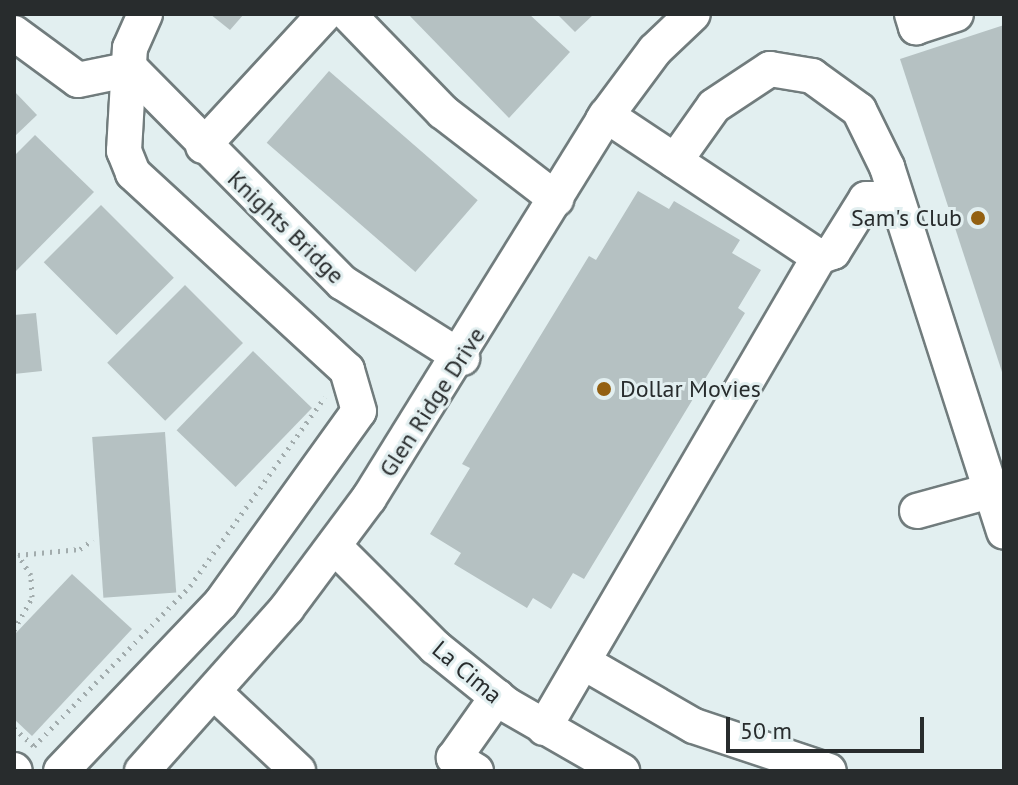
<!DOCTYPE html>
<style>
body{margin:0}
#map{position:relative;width:1018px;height:785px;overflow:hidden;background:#e2eff0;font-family:"PT Sans",sans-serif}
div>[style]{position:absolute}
.building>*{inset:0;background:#b5c1c2;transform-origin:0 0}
.path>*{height:5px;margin-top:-2.5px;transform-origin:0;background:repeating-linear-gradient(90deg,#a2acad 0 2px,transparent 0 8px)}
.roads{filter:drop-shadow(2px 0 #717c7d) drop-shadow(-2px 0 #717c7d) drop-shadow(0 2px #717c7d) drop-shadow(0 -2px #717c7d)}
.minor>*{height:34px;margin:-17px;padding:0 17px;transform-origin:17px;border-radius:17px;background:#fff}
.dots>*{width:22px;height:22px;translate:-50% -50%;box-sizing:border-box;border:4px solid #e2eff0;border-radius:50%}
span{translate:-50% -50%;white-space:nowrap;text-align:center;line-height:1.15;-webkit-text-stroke:6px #e2eff0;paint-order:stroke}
.poi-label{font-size:24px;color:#282c2d}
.right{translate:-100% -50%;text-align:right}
.left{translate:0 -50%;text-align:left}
.street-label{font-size:24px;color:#282c2d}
.frame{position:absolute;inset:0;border:16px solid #282c2d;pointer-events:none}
.scale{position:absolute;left:726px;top:717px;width:198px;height:36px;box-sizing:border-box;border:4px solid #282c2d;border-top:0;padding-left:10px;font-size:24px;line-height:28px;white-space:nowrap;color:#282c2d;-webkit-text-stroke:6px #e2eff0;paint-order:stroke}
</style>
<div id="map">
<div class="building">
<div style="clip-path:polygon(210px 14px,244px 14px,230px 30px)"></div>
<div style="clip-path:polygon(408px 14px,529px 14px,570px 52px,509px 118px)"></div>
<div style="clip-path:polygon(557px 14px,594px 14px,575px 32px)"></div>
<div style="clip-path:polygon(1004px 25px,1004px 375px,1003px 375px,900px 59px)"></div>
<div style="left:329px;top:71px;width:197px;height:95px;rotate:41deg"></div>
<div style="clip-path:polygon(14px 91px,37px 115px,14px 137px)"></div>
<div style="clip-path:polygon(35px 135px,94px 192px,14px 273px,14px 156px)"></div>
<div style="clip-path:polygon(638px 191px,669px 209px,674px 201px,740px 240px,732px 253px,761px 270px,738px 308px,745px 313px,584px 579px,573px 573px,551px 609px,533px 598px,527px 608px,454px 564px,461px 553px,430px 534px,470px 468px,462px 464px,589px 256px,596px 260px)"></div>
<div style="left:101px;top:205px;width:103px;height:81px;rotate:45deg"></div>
<div style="left:185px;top:285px;width:82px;height:110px;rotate:45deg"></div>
<div style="clip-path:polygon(36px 313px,42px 371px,14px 374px,14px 315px)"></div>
<div style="left:253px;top:351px;width:82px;height:110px;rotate:44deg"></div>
<div style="left:165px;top:432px;width:161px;height:73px;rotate:86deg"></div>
<div style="clip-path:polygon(72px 574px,132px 629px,32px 736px,14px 719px,14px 635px)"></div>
</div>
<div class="path">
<div style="left:14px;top:630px;width:38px;rotate:-61deg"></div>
<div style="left:32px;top:597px;width:22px;rotate:-93deg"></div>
<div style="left:31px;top:575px;width:24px;rotate:-123deg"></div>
<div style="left:18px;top:555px;width:62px;rotate:-5.5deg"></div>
<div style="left:80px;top:549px;width:16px;rotate:-35deg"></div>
<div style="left:14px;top:728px;width:27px;rotate:42deg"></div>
<div style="left:34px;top:746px;width:223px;rotate:-45.7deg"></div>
<div style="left:190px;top:586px;width:232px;rotate:-54.5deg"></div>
</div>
<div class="roads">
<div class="minor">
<div style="left:348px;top:14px;width:136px;rotate:45.9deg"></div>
<div style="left:443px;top:112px;width:143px;rotate:37.6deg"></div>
<div style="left:912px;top:14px;width:14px;rotate:73deg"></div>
<div style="left:916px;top:27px;width:42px;rotate:-18deg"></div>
<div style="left:14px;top:33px;width:79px;rotate:36.3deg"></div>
<div style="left:78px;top:80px;width:54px;rotate:-11.7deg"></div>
<div style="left:131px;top:69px;width:301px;rotate:45.3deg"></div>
<div style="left:343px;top:283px;width:141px;rotate:32.2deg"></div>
<div style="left:203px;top:146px;width:180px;rotate:-47.3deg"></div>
<div style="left:675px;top:161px;width:67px;rotate:-54.7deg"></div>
<div style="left:714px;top:106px;width:67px;rotate:-33.5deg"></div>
<div style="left:770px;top:69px;width:43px;rotate:9.5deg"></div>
<div style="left:812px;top:76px;width:58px;rotate:35.9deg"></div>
<div style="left:859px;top:110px;width:64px;rotate:63.8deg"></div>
<div style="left:887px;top:167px;width:383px;rotate:72.2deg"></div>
<div style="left:819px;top:257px;width:15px;rotate:-20deg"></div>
<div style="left:833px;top:252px;width:62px;rotate:-58.1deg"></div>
<div style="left:866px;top:199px;width:30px"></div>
<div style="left:917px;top:511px;width:90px;rotate:-15.4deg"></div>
<div style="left:334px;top:546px;width:143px;rotate:45deg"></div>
<div style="left:435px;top:647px;width:92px;rotate:38.9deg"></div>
<div style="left:507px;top:705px;width:133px;rotate:29.9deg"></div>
<div style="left:583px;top:662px;width:128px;rotate:30deg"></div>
<div style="left:694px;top:726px;width:142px;rotate:18.4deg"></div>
<div style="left:215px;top:693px;width:114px;rotate:43.2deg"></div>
<div style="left:544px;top:728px;width:545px;rotate:-59.72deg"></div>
<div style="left:819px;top:257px;width:256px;rotate:-146.3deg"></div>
<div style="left:14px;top:770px;width:1px;rotate:45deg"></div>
<div style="left:61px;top:771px;width:232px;rotate:-46.4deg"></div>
<div style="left:221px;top:603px;width:236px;rotate:-54.3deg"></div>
<div style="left:359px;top:411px;width:43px;rotate:-106.3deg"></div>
<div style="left:347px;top:370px;width:291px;rotate:-137.4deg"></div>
<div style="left:133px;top:173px;width:24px;rotate:-112deg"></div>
<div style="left:124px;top:151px;width:103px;rotate:-86.7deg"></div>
<div style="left:130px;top:48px;width:37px;rotate:-66deg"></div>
<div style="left:142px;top:771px;width:218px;rotate:-48.3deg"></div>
<div style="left:287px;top:608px;width:137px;rotate:-53.3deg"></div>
<div style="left:369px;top:498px;width:445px;rotate:-58.2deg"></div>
<div style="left:603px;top:120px;width:87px;rotate:-53.4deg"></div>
<div style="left:655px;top:50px;width:52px;rotate:-43.5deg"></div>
<div style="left:476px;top:771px;width:26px;rotate:-149deg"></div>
<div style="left:454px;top:758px;width:75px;rotate:-54.8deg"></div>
</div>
</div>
<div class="dots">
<div style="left:978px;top:218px;background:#936011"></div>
<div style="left:604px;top:389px;background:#936011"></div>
</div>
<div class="poi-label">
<span class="right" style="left:962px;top:218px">Sam's Club</span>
<span class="left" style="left:620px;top:389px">Dollar Movies</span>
</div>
<div class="street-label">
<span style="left:286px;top:227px;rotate:44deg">Knights Bridge</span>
<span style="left:432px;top:402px;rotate:-57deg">Glen Ridge Drive</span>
<span style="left:467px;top:672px;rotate:40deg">La Cima</span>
</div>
<div class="frame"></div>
<div class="scale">50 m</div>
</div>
